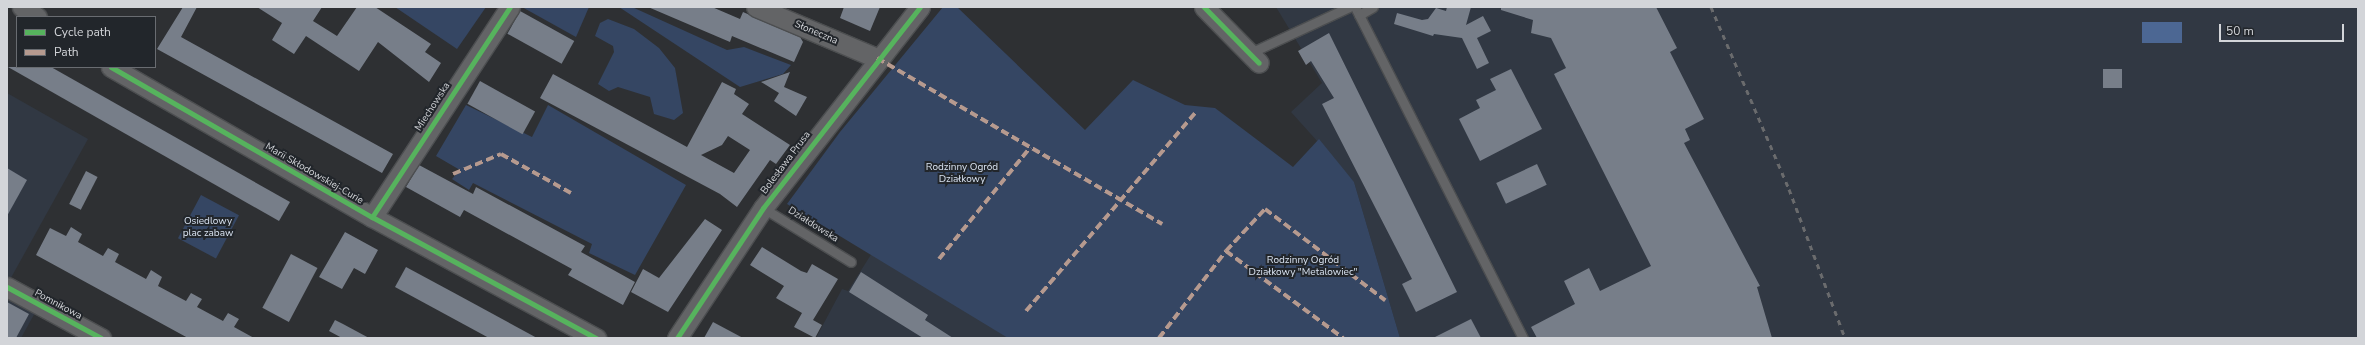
<!DOCTYPE html>
<meta charset="utf-8">
<style>
body{margin:0}
#map{position:relative;width:2365px;height:345px;overflow:hidden;background:#2e3033;font-family:"Nunito Sans",sans-serif}
div>[style]{position:absolute}
.built>*{inset:0;background:#313843}
.green>*{inset:0;background:#354663;transform-origin:0 0}
.water>*{inset:0;background:#4c6793;transform-origin:0 0}
.building>*{inset:0;background:#777e89;transform-origin:0 0}
.roads{filter:drop-shadow(1px 0 #4c4e50) drop-shadow(-1px 0 #4c4e50) drop-shadow(0 1px #4c4e50) drop-shadow(0 -1px #4c4e50)}
.service>*{height:9px;margin:-4.5px;padding:0 4.5px;transform-origin:4.5px;border-radius:4.5px;background:#636466}
.minor>*{height:19px;margin:-9.5px;padding:0 9.5px;transform-origin:9.5px;border-radius:9.5px;background:#636466}
.rail>*{height:3px;margin-top:-1.5px;transform-origin:0;background:repeating-linear-gradient(90deg,#6a6b6d 0 5px,transparent 0 10px)}
.quiet>*{height:4px;margin-top:-2px;transform-origin:0;background:repeating-linear-gradient(90deg,#b69a8f 0 8px,transparent 0 12px)}
.cycleway>*{height:5px;margin:-2.5px;padding:0 2.5px;transform-origin:2.5px;border-radius:2.5px;background:#56b35d}
span{translate:-50% -50%;white-space:nowrap;text-align:center;line-height:1.15;-webkit-text-stroke:4px #22262b;paint-order:stroke}
.street-label{font-size:10px;color:#d3d5d9}
.park-label{font-size:10px;color:#d8e2f0}
.frame{position:absolute;inset:0;border:8px solid #d3d5d9;pointer-events:none}
.legend{position:absolute;left:16px;top:16px;width:140px;height:52px;box-sizing:border-box;background:#22262b;border:1px solid #696c71;margin:0;padding:5px 7px;list-style:none;font-size:12px;color:#d3d5d9}
.legend li{display:flex;align-items:center;gap:8px;height:20px}
.legend b{width:20px;border:1px solid #696c71}
.scale{position:absolute;left:2219px;top:24px;width:125px;height:18px;box-sizing:border-box;border:2px solid #d3d5d9;border-top:0;padding-left:5px;font-size:12px;line-height:14px;white-space:nowrap;color:#d3d5d9;-webkit-text-stroke:3px #22262b;paint-order:stroke}
</style>
<div id="map">
<div class="built">
<div style="clip-path:polygon(1276px 7px,2358px 7px,2358px 338px,1400px 338px,1354px 182px,1291px 112px,1322px 83px)"></div>
<div style="clip-path:polygon(7px 93px,88px 139px,7px 285px)"></div>
<div style="clip-path:polygon(872px 253px,1010px 338px,816px 338px,842px 289px,848px 291px)"></div>
<div style="clip-path:polygon(7px 295px,36px 311px,21px 338px,7px 338px)"></div>
</div>
<div class="green">
<div style="clip-path:polygon(395px 7px,486px 7px,457px 49px)"></div>
<div style="clip-path:polygon(522px 7px,589px 7px,576px 37px)"></div>
<div style="clip-path:polygon(619px 7px,632px 7px,727px 50px,744px 47px,791px 65px,783px 74px,740px 87px)"></div>
<div style="clip-path:polygon(943px 7px,957px 7px,1085px 130px,1133px 80px,1185px 105px,1215px 108px,1293px 167px,1319px 139px,1354px 182px,1400px 338px,1008px 338px,787px 204px,840px 132px)"></div>
<div style="clip-path:polygon(608px 19px,634px 29px,659px 48px,675px 68px,683px 113px,674px 120px,654px 114px,650px 97px,618px 87px,609px 91px,598px 84px,614px 52px,613px 46px,595px 36px,600px 23px)"></div>
<div style="clip-path:polygon(466px 105px,532px 137px,548px 105px,686px 185px,635px 275px,589px 253px,592px 244px,473px 183px,469px 190px,452px 179px,460px 170px,436px 156px)"></div>
<div style="left:201px;top:195px;width:43px;height:49px;rotate:28deg"></div>
</div>
<div class="water">
<div style="left:2142px;top:22px;width:40px;height:21px"></div>
</div>
<div class="building">
<div style="clip-path:polygon(183px 7px,197px 7px,181px 37px,393px 154px,382px 173px,157px 49px)"></div>
<div style="clip-path:polygon(257px 7px,322px 7px,313px 21px,337px 36px,357px 7px,375px 7px,431px 44px,425px 52px,441px 63px,429px 82px,378px 42px,359px 71px,306px 36px,294px 54px,272px 40px,282px 23px)"></div>
<div style="clip-path:polygon(648px 7px,712px 7px,740px 19px,743px 12px,800px 37px,803px 42px,794px 62px,732px 36px,730px 42px)"></div>
<div style="clip-path:polygon(844px 7px,880px 7px,870px 31px,840px 18px)"></div>
<div style="clip-path:polygon(1447px 7px,1471px 7px,1466px 25px,1483px 16px,1491px 31px,1477px 38px,1489px 63px,1477px 69px,1462px 38px,1434px 34px,1433px 36px,1394px 24px,1397px 13px,1422px 20px,1428px 19px,1436px 8px,1446px 11px)"></div>
<div style="clip-path:polygon(1501px 7px,1656px 7px,1677px 48px,1670px 52px,1704px 119px,1685px 129px,1690px 140px,1684px 143px,1760px 286px,1757px 287px,1772px 338px,1537px 338px,1531px 327px,1575px 304px,1564px 281px,1589px 268px,1600px 291px,1651px 266px,1554px 74px,1566px 68px,1551px 38px,1531px 33px,1533px 20px,1501px 10px)"></div>
<div style="left:520px;top:11px;width:62px;height:26px;rotate:29deg"></div>
<div style="clip-path:polygon(1329px 33px,1457px 292px,1416px 312px,1402px 284px,1412px 279px,1322px 104px,1334px 98px,1311px 61px,1306px 65px,1298px 51px)"></div>
<div style="clip-path:polygon(8px 67px,51px 67px,290px 202px,279px 221px)"></div>
<div style="clip-path:polygon(1511px 69px,1542px 129px,1480px 161px,1459px 119px,1480px 108px,1476px 100px,1496px 90px,1490px 79px)"></div>
<div style="left:2103px;top:69px;width:19px;height:19px"></div>
<div style="clip-path:polygon(790px 72px,784px 87px,807px 97px,796px 116px,774px 101px,779px 93px,761px 82px)"></div>
<div style="clip-path:polygon(evenodd,553px 74px,687px 147px,722px 82px,736px 89px,734px 94px,749px 104px,742px 114px,790px 145px,776px 164px,770px 160px,737px 207px,720px 194px,540px 98px,553px 74px,728px 136px,750px 150px,734px 173px,701px 155px,722px 145px,728px 136px)"></div>
<div style="left:480px;top:81px;width:63px;height:26px;rotate:29deg"></div>
<div style="left:1537px;top:164px;width:23px;height:45px;rotate:65deg"></div>
<div style="clip-path:polygon(419px 165px,473px 194px,476px 187px,585px 246px,581px 252px,635px 282px,623px 305px,568px 275px,572px 269px,464px 210px,460px 217px,406px 187px)"></div>
<div style="clip-path:polygon(7px 168px,27px 180px,7px 216px)"></div>
<div style="left:86px;top:171px;width:13px;height:37px;rotate:27deg"></div>
<div style="clip-path:polygon(705px 219px,722px 230px,668px 312px,631px 292px,643px 269px,659px 278px)"></div>
<div style="clip-path:polygon(71px 227px,82px 234px,78px 242px,103px 256px,108px 248px,119px 254px,115px 262px,146px 279px,151px 270px,162px 277px,158px 286px,186px 301px,191px 293px,202px 299px,197px 307px,223px 321px,228px 313px,239px 319px,234px 327px,254px 338px,188px 338px,36px 255px,50px 228px,66px 236px)"></div>
<div style="clip-path:polygon(345px 232px,378px 250px,365px 274px,354px 268px,342px 289px,319px 277px)"></div>
<div style="clip-path:polygon(762px 247px,801px 271px,807px 273px,812px 264px,838px 279px,813px 320px,822px 325px,815px 338px,794px 327px,802px 313px,776px 298px,784px 286px,750px 265px)"></div>
<div style="left:291px;top:254px;width:30px;height:61px;rotate:28deg"></div>
<div style="clip-path:polygon(406px 267px,458px 295px,537px 338px,489px 338px,395px 287px)"></div>
<div style="clip-path:polygon(861px 272px,928px 315px,925px 320px,953px 338px,923px 338px,849px 292px)"></div>
<div style="clip-path:polygon(7px 302px,29px 314px,16px 338px,7px 338px)"></div>
<div style="clip-path:polygon(1471px 319px,1481px 338px,1433px 338px)"></div>
<div style="clip-path:polygon(335px 320px,343px 324px,369px 338px,342px 338px,329px 331px)"></div>
<div style="clip-path:polygon(713px 322px,743px 338px,704px 338px)"></div>
</div>
<div class="roads">
<div class="service">
<div style="left:1355px;top:7px;width:371px;rotate:63.1deg"></div>
<div style="left:1359px;top:15px;width:16px;rotate:-30deg"></div>
<div style="left:1250px;top:53px;width:109px;rotate:-24.9deg"></div>
<div style="left:763px;top:208px;width:103px;rotate:31.5deg"></div>
</div>
<div class="minor">
<div style="left:22px;top:7px;width:18px;rotate:34deg"></div>
<div style="left:756px;top:7px;width:131px;rotate:22.9deg"></div>
<div style="left:1204px;top:7px;width:78px;rotate:45.5deg"></div>
<div style="left:111px;top:67px;width:301px;rotate:29.9deg"></div>
<div style="left:372px;top:217px;width:255px;rotate:28.4deg"></div>
<div style="left:372px;top:217px;width:251px;rotate:-56.7deg"></div>
<div style="left:7px;top:287px;width:107px;rotate:28.5deg"></div>
<div style="left:677px;top:338px;width:156px;rotate:-56.5deg"></div>
<div style="left:763px;top:208px;width:255px;rotate:-52deg"></div>
</div>
</div>
<div class="rail">
<div style="left:1711px;top:7px;width:198px;rotate:66.8deg"></div>
<div style="left:1789px;top:189px;width:159px;rotate:69.4deg"></div>
</div>
<div class="quiet">
<div style="left:877px;top:58px;width:330px;rotate:30.2deg"></div>
<div style="left:453px;top:174px;width:52px;rotate:-22.6deg"></div>
<div style="left:501px;top:154px;width:80px;rotate:29.1deg"></div>
<div style="left:1226px;top:251px;width:146px;rotate:36.6deg"></div>
<div style="left:939px;top:259px;width:144px;rotate:-50.7deg"></div>
<div style="left:1026px;top:311px;width:260px;rotate:-49.5deg"></div>
<div style="left:1159px;top:338px;width:110px;rotate:-52.4deg"></div>
<div style="left:1226px;top:251px;width:57px;rotate:-47.1deg"></div>
<div style="left:1265px;top:209px;width:151px;rotate:37.2deg"></div>
</div>
<div class="cycleway">
<div style="left:1204px;top:7px;width:78px;rotate:45.5deg"></div>
<div style="left:111px;top:67px;width:301px;rotate:29.9deg"></div>
<div style="left:372px;top:217px;width:255px;rotate:28.4deg"></div>
<div style="left:372px;top:217px;width:251px;rotate:-56.7deg"></div>
<div style="left:7px;top:287px;width:107px;rotate:28.5deg"></div>
<div style="left:677px;top:338px;width:156px;rotate:-56.5deg"></div>
<div style="left:763px;top:208px;width:255px;rotate:-52deg"></div>
</div>
<div class="street-label">
<span style="left:816px;top:33px;rotate:23deg">Słoneczna</span>
<span style="left:433px;top:107px;rotate:-57deg">Miechowska</span>
<span style="left:786px;top:163px;rotate:-53deg">Bolesława Prusa</span>
<span style="left:314px;top:174px;rotate:30deg">Marii Skłodowskiej-Curie</span>
<span style="left:813px;top:225px;rotate:32deg">Działdowska</span>
<span style="left:58px;top:305px;rotate:28deg">Pomnikowa</span>
</div>
<div class="park-label">
<span style="left:962px;top:173px">Rodzinny Ogród<br>Działkowy</span>
<span style="left:208px;top:227px">Osiedlowy<br>plac zabaw</span>
<span style="left:1303px;top:266px">Rodzinny Ogród<br>Działkowy "Metalowiec"</span>
</div>
<div class="frame"></div>
<ul class="legend">
<li><b style="height:5px;background:#56b35d"></b>Cycle path</li>
<li><b style="height:5px;background:#b69a8f"></b>Path</li>
</ul>
<div class="scale">50 m</div>
</div>
